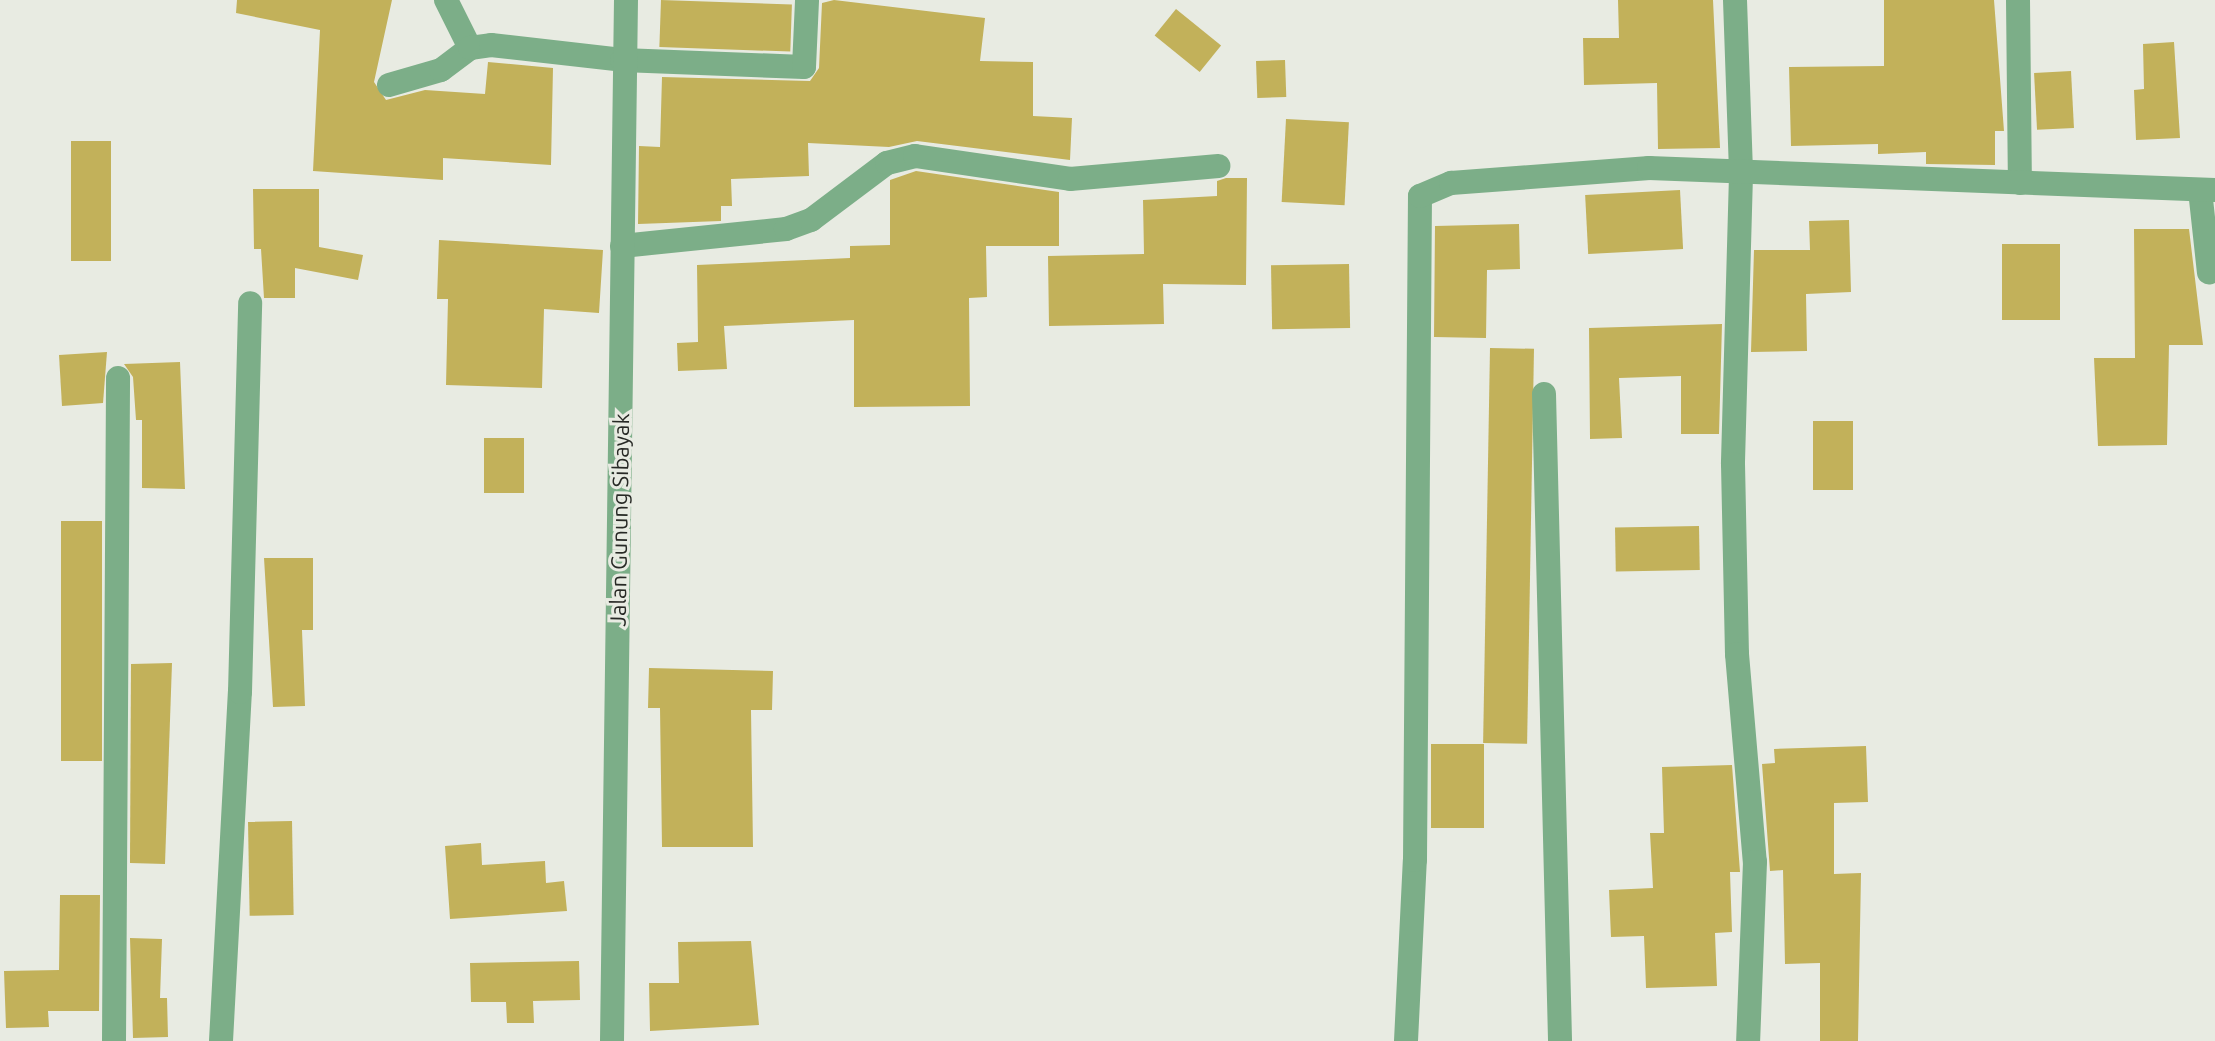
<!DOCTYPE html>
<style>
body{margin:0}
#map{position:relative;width:2215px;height:1041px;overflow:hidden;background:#e8ebe2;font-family:Ubuntu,sans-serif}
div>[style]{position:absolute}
.building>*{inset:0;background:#c2b15a;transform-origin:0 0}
.minor>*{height:24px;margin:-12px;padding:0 12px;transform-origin:12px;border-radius:12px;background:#7cae88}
span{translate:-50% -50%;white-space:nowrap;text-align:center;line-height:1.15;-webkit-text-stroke:6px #e8ebe2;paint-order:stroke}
.street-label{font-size:22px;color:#272925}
</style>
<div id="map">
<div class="building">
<div style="clip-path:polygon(237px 0,392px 0,374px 82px,386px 100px,425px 90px,485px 94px,488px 62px,553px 68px,551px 165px,443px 158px,443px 180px,313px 171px,320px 30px,236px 13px)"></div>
<div style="left:661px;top:0;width:131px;height:47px;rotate:2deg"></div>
<div style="clip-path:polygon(834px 0,985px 18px,980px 61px,1033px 62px,1033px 116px,1072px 118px,1070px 160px,917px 141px,889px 147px,808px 143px,809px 176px,731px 179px,732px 206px,721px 206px,721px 221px,638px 224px,639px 146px,660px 147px,662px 77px,810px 81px,819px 68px,822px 3px)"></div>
<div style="clip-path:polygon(1618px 0,1713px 0,1720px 148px,1658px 149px,1657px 83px,1584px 85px,1583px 38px,1619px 38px)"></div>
<div style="clip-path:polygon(1884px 0,1994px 0,2004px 131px,1995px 131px,1995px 165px,1926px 164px,1926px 152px,1878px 154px,1878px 144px,1791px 146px,1789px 67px,1884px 66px)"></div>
<div style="left:1176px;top:9px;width:58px;height:34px;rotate:39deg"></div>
<div style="clip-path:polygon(2174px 42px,2180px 138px,2136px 140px,2134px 90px,2144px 89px,2143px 44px)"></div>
<div style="left:1285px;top:60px;width:37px;height:29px;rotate:88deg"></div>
<div style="left:2071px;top:71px;width:57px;height:37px;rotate:87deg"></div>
<div style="left:1286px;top:119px;width:63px;height:83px;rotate:3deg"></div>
<div style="left:71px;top:141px;width:40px;height:120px"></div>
<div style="clip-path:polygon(916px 171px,1059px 192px,1059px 246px,986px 246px,987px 297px,969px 298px,970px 406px,854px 407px,854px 320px,724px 326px,727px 369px,678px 371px,677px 343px,698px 342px,697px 265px,850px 258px,850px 246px,890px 245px,890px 180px)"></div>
<div style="clip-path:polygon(1226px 178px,1247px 178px,1246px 285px,1163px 284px,1164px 324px,1049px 326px,1048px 256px,1144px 254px,1143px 200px,1217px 196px,1217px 181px)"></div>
<div style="clip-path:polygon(253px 189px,319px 189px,319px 247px,363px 255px,358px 280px,295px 268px,295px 298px,264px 298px,261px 249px,254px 249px)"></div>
<div style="left:1680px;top:190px;width:59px;height:95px;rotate:87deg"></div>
<div style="clip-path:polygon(1849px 220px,1851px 292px,1806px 294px,1807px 351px,1751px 352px,1754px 250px,1810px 250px,1809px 221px)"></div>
<div style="clip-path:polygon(1519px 224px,1520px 269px,1487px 270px,1486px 338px,1434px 337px,1435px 226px)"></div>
<div style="clip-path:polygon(2134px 229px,2189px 229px,2203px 345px,2169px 345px,2167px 445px,2098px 446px,2094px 358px,2135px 358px)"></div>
<div style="clip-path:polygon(439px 240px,603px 250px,599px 313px,544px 309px,542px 388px,446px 385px,448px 299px,437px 299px)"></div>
<div style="left:2002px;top:244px;width:58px;height:76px"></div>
<div style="left:1349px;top:264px;width:64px;height:78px;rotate:89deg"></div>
<div style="clip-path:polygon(1722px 324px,1719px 434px,1681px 434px,1681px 376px,1619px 378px,1622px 438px,1590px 439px,1589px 328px)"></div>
<div style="left:1490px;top:348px;width:44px;height:395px;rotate:1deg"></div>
<div style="clip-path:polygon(107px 352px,103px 403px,62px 406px,59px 355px)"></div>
<div style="clip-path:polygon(180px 362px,185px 489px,142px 488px,142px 420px,136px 420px,133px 377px,124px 364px)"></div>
<div style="left:1813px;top:421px;width:40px;height:69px"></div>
<div style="left:484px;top:438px;width:40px;height:55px"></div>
<div style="left:61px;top:521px;width:41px;height:240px"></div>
<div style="left:1699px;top:526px;width:44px;height:84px;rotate:89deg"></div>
<div style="clip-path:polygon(264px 558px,313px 558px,313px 630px,302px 630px,305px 706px,273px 707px)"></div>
<div style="clip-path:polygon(172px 663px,165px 864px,130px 863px,131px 664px)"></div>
<div style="clip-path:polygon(649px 668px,773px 671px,772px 710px,751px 710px,753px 847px,662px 847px,660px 708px,648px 708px)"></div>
<div style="left:1431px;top:744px;width:53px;height:84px"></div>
<div style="clip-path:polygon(1866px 746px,1868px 802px,1834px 803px,1834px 874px,1861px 873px,1858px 1041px,1820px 1041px,1820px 963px,1785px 964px,1783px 870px,1770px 871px,1762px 764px,1775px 763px,1774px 749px)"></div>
<div style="clip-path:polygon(1732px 765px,1740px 872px,1730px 872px,1732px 932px,1715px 933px,1717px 986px,1646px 988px,1644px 936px,1611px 937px,1609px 890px,1653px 888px,1650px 833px,1664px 833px,1662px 767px)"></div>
<div style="left:292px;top:821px;width:94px;height:44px;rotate:89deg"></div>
<div style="clip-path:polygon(481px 843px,482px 865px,545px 861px,546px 883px,564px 881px,567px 911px,450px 919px,445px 846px)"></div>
<div style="clip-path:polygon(60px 895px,100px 895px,99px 1011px,48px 1011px,49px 1027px,6px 1028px,4px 971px,59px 970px)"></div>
<div style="clip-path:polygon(130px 938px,162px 939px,160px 998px,167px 998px,168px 1037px,133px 1038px)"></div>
<div style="clip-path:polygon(751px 941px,759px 1025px,650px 1031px,649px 983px,679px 983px,678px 942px)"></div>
<div style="clip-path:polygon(579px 961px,580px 1000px,533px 1001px,534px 1023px,507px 1023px,506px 1002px,471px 1002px,470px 963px)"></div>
</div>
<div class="minor">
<div style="left:446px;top:0;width:54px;rotate:63.4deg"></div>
<div style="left:1735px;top:0;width:175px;rotate:88deg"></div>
<div style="left:1741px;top:175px;width:289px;rotate:91.6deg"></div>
<div style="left:1733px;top:464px;width:190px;rotate:88.8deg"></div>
<div style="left:1737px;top:654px;width:209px;rotate:85.1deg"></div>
<div style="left:1755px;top:862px;width:179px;rotate:92.2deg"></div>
<div style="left:2018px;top:0;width:183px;rotate:89.4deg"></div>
<div style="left:389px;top:85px;width:54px;rotate:-16.1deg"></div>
<div style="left:441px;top:70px;width:36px;rotate:-37deg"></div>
<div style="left:470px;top:48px;width:21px;rotate:-8deg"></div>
<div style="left:491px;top:45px;width:132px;rotate:6.5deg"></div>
<div style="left:622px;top:60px;width:182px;rotate:2.2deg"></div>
<div style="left:804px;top:67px;width:67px;rotate:-87.4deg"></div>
<div style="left:2200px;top:190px;width:83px;rotate:83.8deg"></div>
<div style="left:622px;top:246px;width:165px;rotate:-5.9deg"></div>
<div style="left:786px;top:229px;width:27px;rotate:-20deg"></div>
<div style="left:811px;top:220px;width:95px;rotate:-36.9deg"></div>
<div style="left:887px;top:163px;width:29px;rotate:-14deg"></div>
<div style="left:915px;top:156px;width:157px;rotate:8.4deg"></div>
<div style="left:1070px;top:179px;width:149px;rotate:-5deg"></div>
<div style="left:1544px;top:394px;width:647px;rotate:88.58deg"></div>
<div style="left:114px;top:1041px;width:663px;rotate:-89.65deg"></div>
<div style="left:221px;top:1041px;width:350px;rotate:-86.9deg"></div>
<div style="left:240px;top:692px;width:389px;rotate:-88.5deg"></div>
<div style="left:612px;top:1041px;width:1041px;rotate:-89.23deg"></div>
<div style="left:1406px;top:1041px;width:181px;rotate:-87.2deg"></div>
<div style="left:1415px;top:860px;width:664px;rotate:-89.57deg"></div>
<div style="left:1420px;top:196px;width:34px;rotate:-23deg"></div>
<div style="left:1451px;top:183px;width:199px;rotate:-4.3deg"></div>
<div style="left:1649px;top:168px;width:566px;rotate:2.23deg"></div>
</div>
<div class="street-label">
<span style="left:619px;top:520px;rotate:-89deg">Jalan Gunung Sibayak</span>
</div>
</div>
